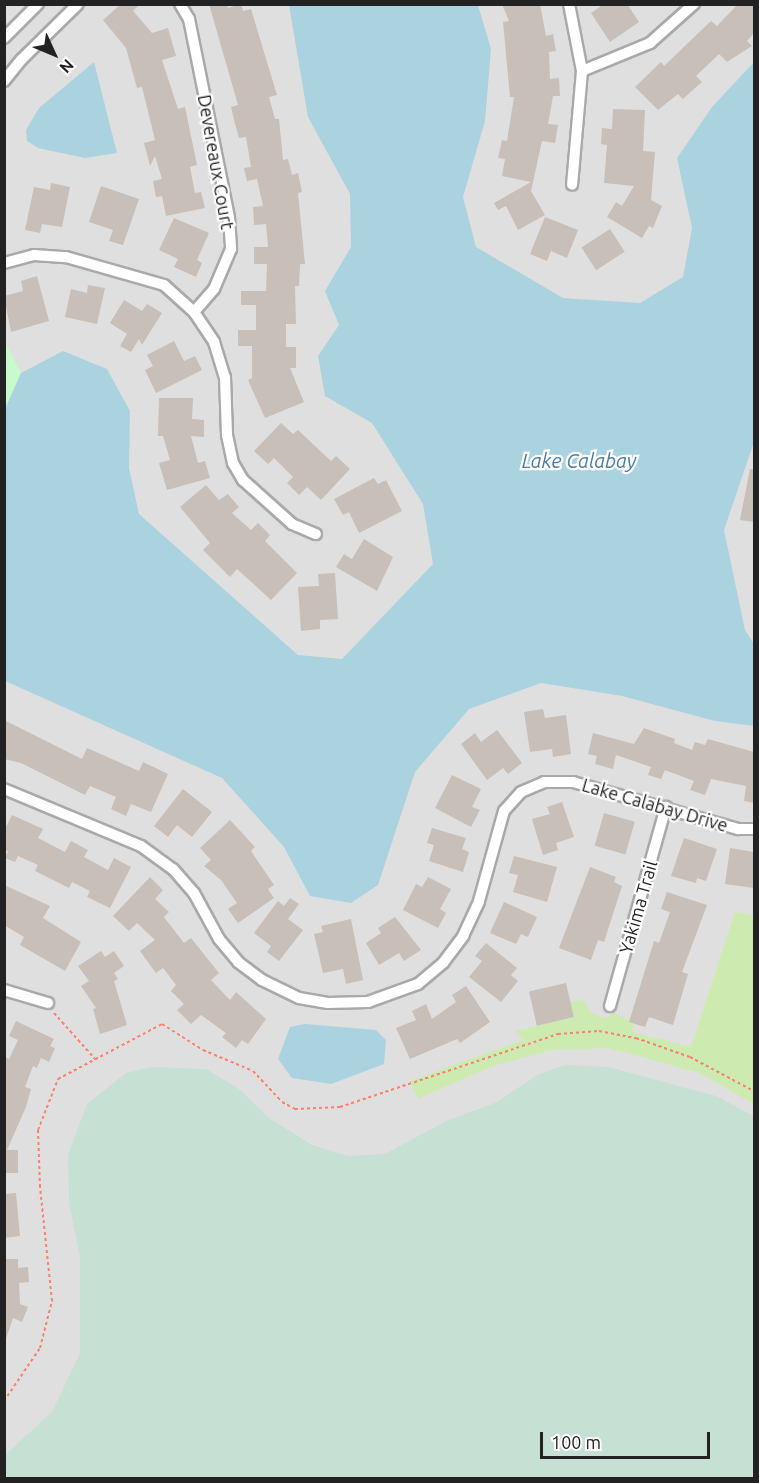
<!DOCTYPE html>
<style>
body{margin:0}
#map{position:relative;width:759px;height:1483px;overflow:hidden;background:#f2efe9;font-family:Ubuntu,sans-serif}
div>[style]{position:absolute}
.residential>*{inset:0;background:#e0dfdf;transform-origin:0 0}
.grass>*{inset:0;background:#cdebb0}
.wetland>*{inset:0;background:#c6e0d4}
.park>*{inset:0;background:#c8facc}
.water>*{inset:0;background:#aad3df}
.building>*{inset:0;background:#c7bfb8;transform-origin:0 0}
.path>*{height:2px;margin-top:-1px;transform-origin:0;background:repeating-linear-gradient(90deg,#fa8072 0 3px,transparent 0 6px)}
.roads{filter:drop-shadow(2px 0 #a9a9a9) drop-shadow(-2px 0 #a9a9a9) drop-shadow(0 2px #a9a9a9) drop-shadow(0 -2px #a9a9a9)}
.minor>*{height:10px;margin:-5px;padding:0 5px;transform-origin:5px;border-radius:5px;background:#fff}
span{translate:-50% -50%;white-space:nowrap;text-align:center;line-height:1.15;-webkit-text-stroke:4.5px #fff;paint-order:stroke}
.street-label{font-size:18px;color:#222}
.water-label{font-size:20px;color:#4a7aab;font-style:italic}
.frame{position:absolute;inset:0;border:6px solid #222;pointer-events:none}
.north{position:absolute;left:24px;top:24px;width:60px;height:60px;-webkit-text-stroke:4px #fff;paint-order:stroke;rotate:134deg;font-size:16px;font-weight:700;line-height:24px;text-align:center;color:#222}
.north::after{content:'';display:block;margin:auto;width:21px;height:27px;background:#222;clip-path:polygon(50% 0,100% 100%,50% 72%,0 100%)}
.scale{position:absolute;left:540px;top:1432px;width:170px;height:27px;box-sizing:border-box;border:3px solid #222;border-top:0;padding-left:8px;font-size:18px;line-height:21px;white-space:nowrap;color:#222;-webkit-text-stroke:4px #fff;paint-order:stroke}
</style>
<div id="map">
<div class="residential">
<div style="left:5px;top:5px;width:749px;height:1473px"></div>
</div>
<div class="grass">
<div style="clip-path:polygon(735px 912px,754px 915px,754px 1104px,699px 1073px,609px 1048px,553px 1050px,492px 1066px,418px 1099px,410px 1081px,523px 1040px,515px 1031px,573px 1017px,570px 1002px,584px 1000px,590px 1012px,605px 1018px,615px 1013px,634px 1023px,632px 1032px,691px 1047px)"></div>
</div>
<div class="wetland">
<div style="clip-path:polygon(565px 1065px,609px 1067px,716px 1096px,754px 1116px,754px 1478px,5px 1478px,5px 1455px,52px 1412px,80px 1353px,80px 1256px,69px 1203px,68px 1155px,87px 1104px,126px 1073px,151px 1067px,206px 1069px,239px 1089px,269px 1118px,312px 1145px,348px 1156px,385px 1154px,448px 1120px,495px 1103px,539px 1074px)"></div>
</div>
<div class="park">
<div style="clip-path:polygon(5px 343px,21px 373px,5px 409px)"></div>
</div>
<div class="water">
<div style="clip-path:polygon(289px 5px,478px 5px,491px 49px,485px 121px,463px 197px,476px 247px,563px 298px,640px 303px,683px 277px,692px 228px,677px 158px,712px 107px,754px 62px,754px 442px,724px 530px,745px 630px,754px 644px,754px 726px,715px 721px,622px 696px,541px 683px,469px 709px,415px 772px,378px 885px,351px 903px,310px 896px,284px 847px,222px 778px,5px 681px,5px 409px,21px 373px,63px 351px,107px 369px,130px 411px,129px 468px,139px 514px,298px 655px,342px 659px,433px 564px,423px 504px,372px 423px,325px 396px,318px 356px,339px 325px,325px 291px,351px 247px,350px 194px,308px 117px)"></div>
<div style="clip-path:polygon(94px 62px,117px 153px,85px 158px,38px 148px,27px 141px,26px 130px,39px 108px)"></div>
<div style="clip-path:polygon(305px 1024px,376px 1030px,386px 1040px,384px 1064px,331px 1084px,292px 1078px,278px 1059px,290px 1027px)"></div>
</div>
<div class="building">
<div style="clip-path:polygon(121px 4px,140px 4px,133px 11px,152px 33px,168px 28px,176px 56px,162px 60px,178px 109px,185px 107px,197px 165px,190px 167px,195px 193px,201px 192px,205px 208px,166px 216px,162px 196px,156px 197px,153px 181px,162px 179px,155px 156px,150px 166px,144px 143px,155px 140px,142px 87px,137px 88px,126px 48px,103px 20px)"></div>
<div style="clip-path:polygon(209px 4px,227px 4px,228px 8px,241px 4px,243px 11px,251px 9px,277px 95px,269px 97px,275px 119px,279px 119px,283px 160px,288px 159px,292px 175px,298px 173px,302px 192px,298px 193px,305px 264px,300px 264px,299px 286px,295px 286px,296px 324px,286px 324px,286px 347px,296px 347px,296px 368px,290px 368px,304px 402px,265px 418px,248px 380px,252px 378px,252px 346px,238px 346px,238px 330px,256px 330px,256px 305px,241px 305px,241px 291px,266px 291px,267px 264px,254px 264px,254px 247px,268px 247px,266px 224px,254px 225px,253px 207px,263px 206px,257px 179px,247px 181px,244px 168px,251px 167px,246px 137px,239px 138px,235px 124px,231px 107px,238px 105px)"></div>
<div style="clip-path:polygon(502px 4px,540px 4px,546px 36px,553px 34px,556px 51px,549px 52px,550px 79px,559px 78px,560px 96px,553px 96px,548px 124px,558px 125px,555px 143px,542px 141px,531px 191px,545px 215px,518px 230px,506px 206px,498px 210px,494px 203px,531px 182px,502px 176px,505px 159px,498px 158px,502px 140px,507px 141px,514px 97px,510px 97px,503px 22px,509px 21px)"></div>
<div style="clip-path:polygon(604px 4px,627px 4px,639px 22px,610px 42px,591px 13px)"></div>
<div style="clip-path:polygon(738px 4px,754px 4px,754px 33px,747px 41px,752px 46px,727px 62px,719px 54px,696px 76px,702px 82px,695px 88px,683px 99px,678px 94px,658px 110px,635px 87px,661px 62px,664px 66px,711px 21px,717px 26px)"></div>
<div style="clip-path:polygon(613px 109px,645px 110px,643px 151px,655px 152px,651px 200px,662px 206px,653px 228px,649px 226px,642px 238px,607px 217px,616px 202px,622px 206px,634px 186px,604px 183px,607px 145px,601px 144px,602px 128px,612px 129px)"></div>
<div style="clip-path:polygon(51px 183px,70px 187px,62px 227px,42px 224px,40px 233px,25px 230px,34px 187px,50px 190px)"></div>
<div style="clip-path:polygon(101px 186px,139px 199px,123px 245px,109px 241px,113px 230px,89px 222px)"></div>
<div style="clip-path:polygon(545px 217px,578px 230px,567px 258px,551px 251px,547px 261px,530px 254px)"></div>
<div style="clip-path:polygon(174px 218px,209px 233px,197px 260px,202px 263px,196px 277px,174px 267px,178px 259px,159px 250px)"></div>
<div style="left:610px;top:229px;width:27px;height:34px;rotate:57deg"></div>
<div style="clip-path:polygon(37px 276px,49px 321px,11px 332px,4px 296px,23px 291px,21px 281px)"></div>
<div style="clip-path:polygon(88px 285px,105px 288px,97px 324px,65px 317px,71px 289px,87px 293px)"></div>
<div style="clip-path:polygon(124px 300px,142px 311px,147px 304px,162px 313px,142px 345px,139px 339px,131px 352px,120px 346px,127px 334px,110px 323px)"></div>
<div style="clip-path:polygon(174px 341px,184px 361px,195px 356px,202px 370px,156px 393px,145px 370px,153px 366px,147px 355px)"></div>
<div style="clip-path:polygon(159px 398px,193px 398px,192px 419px,204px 420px,204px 437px,191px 436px,198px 463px,205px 461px,210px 478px,167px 490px,159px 463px,170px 460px,163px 436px,158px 436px)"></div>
<div style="clip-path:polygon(281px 423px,293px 434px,298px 430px,331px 461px,336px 456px,350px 469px,321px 500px,307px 487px,299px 495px,287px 483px,293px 477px,274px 458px,268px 464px,254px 451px)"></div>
<div style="clip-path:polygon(750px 469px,754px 469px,754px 522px,740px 520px)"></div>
<div style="clip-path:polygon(374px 478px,378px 484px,386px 480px,402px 511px,359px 533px,349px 512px,343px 515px,334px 499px)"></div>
<div style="clip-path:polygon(206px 485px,219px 500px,228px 494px,239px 507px,232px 513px,251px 530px,258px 523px,270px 535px,265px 541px,297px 573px,271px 600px,237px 569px,230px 577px,203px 550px,210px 543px,180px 507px)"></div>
<div style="clip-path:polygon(364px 539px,393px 557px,377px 591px,336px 567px,344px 554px,352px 559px)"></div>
<div style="clip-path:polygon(335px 573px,338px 619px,320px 620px,320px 629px,301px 631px,298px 587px,319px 586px,318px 574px)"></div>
<div style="clip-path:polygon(543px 709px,545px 718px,566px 715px,571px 754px,553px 757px,552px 749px,530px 752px,524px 712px)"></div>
<div style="clip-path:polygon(4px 720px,82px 759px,87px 748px,139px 771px,143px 762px,168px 774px,151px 812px,131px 804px,126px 816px,111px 809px,116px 797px,90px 786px,85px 795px,21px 763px,4px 759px)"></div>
<div style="clip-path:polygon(644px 728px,675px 739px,674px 743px,692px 750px,695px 742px,705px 745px,708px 739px,754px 752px,754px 803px,744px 801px,746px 786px,711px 779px,705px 795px,690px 790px,694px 781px,665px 770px,661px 779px,648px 775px,651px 767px,616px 755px,613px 769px,595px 764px,597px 756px,588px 754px,593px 733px,634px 744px)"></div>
<div style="clip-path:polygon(497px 730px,522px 763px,508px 774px,503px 768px,487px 780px,461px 744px,475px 733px,481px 742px)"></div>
<div style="clip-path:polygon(452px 775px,481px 789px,472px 807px,480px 810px,471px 827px,435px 808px)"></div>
<div style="clip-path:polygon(183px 789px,212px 812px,192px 837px,177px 825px,168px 837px,154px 826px)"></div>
<div style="clip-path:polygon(562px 802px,574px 837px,556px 843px,558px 850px,543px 855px,532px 819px,550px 814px,547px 807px)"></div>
<div style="left:604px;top:813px;width:32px;height:34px;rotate:16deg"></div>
<div style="clip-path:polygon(12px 815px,43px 829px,38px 838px,65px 852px,71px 841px,88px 850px,84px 857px,108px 870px,114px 858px,131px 867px,110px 908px,87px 897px,90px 891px,72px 882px,69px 888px,35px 871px,38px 865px,18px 856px,15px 862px,5px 858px,8px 851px,4px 850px,4px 831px)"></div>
<div style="clip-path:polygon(230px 820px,255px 847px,251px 851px,274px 885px,268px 889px,274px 898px,238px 923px,228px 909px,237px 903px,221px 880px,204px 866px,211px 860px,200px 848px)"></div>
<div style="clip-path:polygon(432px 828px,466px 838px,462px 849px,469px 852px,463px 872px,429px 861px,434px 845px,427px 843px)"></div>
<div style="clip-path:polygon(684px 838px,717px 849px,706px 881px,697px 878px,696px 883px,671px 876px)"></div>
<div style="clip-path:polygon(730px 848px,754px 852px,754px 888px,725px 884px)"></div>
<div style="clip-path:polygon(514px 856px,557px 867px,547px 902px,513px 892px,518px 875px,509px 873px)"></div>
<div style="clip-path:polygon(590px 867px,616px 877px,614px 882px,622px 886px,604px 942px,598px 940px,591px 960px,559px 948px)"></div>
<div style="clip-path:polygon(150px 877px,163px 890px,155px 899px,169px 912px,164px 917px,184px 943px,191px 938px,219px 973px,211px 980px,230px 1000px,236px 992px,266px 1019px,248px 1044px,242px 1040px,236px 1048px,222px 1037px,226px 1033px,201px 1015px,191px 1024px,177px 1010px,184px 1004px,171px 991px,176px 985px,163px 968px,156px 973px,140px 951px,155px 940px,137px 923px,129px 931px,113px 916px)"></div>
<div style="clip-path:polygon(428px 877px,451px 889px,440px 909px,446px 913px,438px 928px,403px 910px,416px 884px,422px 887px)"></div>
<div style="clip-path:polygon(4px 885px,50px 906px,43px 918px,81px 942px,65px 971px,20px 945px,24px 937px,4px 925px)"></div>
<div style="clip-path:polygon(667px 892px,707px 905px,682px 972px,688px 974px,673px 1025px,649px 1017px,645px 1027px,629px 1022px,654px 941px,659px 943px,670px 912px,661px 909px)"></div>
<div style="clip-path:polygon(290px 898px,299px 904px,288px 919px,303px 930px,279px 961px,267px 952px,271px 946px,254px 933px,278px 901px,284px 906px)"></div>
<div style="clip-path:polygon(504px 902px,537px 917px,528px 937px,521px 934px,516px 944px,490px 933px)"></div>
<div style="clip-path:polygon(395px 917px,421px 950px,404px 961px,399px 953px,379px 965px,366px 943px,381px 933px,378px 928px)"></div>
<div style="clip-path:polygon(351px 919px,363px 980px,346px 984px,343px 969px,323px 973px,314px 934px,323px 932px,321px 926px)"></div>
<div style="clip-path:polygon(486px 943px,517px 968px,511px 975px,518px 981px,501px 1002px,469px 977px,482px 961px,475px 956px)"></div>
<div style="clip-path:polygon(101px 951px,105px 957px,114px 951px,124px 966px,114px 973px,118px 979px,114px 981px,127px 1025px,100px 1034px,93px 1009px,96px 1008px,81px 986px,89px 981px,78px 966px)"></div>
<div style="left:566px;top:983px;width:35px;height:38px;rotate:77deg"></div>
<div style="clip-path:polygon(466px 986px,490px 1022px,460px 1043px,457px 1039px,410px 1059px,396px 1028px,416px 1020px,412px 1011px,426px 1004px,432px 1019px,456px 1002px,452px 995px)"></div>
<div style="clip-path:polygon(16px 1021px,54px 1039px,50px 1046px,55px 1048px,49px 1062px,41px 1058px,37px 1068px,33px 1066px,25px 1087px,31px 1089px,26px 1107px,7px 1150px,18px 1150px,18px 1173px,4px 1173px,4px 1057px,9px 1059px,18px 1040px,9px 1036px)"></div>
<div style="clip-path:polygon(16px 1193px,20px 1236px,4px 1238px,4px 1194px)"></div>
<div style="clip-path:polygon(4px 1259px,18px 1259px,18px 1268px,28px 1267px,29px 1282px,19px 1283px,20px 1304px,28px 1307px,22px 1322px,13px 1318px,6px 1339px)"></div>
</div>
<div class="path">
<div style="left:54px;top:1013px;width:63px;rotate:48.2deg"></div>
<div style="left:4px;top:1401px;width:64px;rotate:-55.8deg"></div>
<div style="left:40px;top:1348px;width:49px;rotate:-75.7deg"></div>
<div style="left:52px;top:1301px;width:115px;rotate:-96deg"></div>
<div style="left:40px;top:1187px;width:57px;rotate:-92deg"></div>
<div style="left:38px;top:1130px;width:55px;rotate:-68.6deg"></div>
<div style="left:58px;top:1079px;width:118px;rotate:-27.9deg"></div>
<div style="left:162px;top:1024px;width:49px;rotate:32.4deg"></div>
<div style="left:203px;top:1050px;width:54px;rotate:22.8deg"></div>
<div style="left:253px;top:1071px;width:42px;rotate:46.9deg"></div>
<div style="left:282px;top:1102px;width:15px;rotate:28deg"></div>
<div style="left:295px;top:1109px;width:45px;rotate:-2.5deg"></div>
<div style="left:340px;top:1107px;width:230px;rotate:-18.5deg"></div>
<div style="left:558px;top:1034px;width:41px;rotate:-4.2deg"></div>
<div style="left:599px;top:1031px;width:38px;rotate:11deg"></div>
<div style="left:636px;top:1038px;width:57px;rotate:19.4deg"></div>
<div style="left:690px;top:1057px;width:72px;rotate:28deg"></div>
</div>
<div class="roads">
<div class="minor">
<div style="left:180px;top:4px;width:17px;rotate:59deg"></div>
<div style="left:189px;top:19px;width:203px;rotate:78.6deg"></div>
<div style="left:229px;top:218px;width:31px;rotate:86deg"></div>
<div style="left:231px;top:249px;width:43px;rotate:113deg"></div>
<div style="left:214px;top:289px;width:30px;rotate:131deg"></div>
<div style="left:569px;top:4px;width:68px;rotate:79deg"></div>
<div style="left:582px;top:71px;width:114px;rotate:95deg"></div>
<div style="left:4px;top:38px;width:48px;rotate:-45deg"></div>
<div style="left:582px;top:71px;width:74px;rotate:-22.4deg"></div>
<div style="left:650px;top:43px;width:59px;rotate:-41.6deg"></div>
<div style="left:4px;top:81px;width:28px;rotate:-51deg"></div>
<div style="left:22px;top:59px;width:78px;rotate:-44.5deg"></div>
<div style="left:4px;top:263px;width:31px;rotate:-15deg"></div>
<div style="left:34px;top:255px;width:32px;rotate:4deg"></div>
<div style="left:66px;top:257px;width:102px;rotate:15.9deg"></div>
<div style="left:164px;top:285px;width:40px;rotate:42deg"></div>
<div style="left:194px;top:312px;width:36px;rotate:56deg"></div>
<div style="left:214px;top:342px;width:37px;rotate:73deg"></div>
<div style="left:225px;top:377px;width:58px;rotate:88deg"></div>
<div style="left:227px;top:435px;width:29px;rotate:78deg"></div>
<div style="left:233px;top:463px;width:20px;rotate:60deg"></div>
<div style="left:243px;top:480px;width:66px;rotate:41.9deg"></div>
<div style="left:292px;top:524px;width:26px;rotate:23deg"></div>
<div style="left:4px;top:789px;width:148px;rotate:22.6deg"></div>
<div style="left:141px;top:846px;width:39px;rotate:36deg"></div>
<div style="left:173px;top:869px;width:32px;rotate:49deg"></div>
<div style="left:194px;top:893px;width:52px;rotate:61.5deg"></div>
<div style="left:219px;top:939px;width:30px;rotate:50deg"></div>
<div style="left:238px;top:962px;width:30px;rotate:37deg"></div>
<div style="left:262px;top:980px;width:41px;rotate:25.9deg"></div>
<div style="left:299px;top:998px;width:29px;rotate:10deg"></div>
<div style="left:328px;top:1003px;width:40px;rotate:-1.4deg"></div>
<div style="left:368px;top:1002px;width:53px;rotate:-19.8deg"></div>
<div style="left:418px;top:984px;width:33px;rotate:-40deg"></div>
<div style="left:443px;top:963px;width:34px;rotate:-53deg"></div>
<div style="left:463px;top:936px;width:38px;rotate:-65deg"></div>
<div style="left:479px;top:901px;width:93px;rotate:-74.5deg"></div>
<div style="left:504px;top:811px;width:25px;rotate:-48deg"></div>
<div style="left:521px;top:792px;width:25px;rotate:-23deg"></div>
<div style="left:544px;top:782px;width:29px"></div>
<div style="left:573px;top:782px;width:172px;rotate:15.9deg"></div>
<div style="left:738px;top:829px;width:16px"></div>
<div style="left:4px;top:990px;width:46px;rotate:16.5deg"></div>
<div style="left:610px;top:1006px;width:207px;rotate:-74.3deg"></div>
</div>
</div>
<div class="street-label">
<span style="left:216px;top:162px;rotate:80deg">Devereaux Court</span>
<span style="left:655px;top:805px;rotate:16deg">Lake Calabay Drive</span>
<span style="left:638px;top:907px;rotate:-74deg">Yakima Trail</span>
</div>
<div class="water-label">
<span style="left:579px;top:460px">Lake Calabay</span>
</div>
<div class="frame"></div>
<div class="north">N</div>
<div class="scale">100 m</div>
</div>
